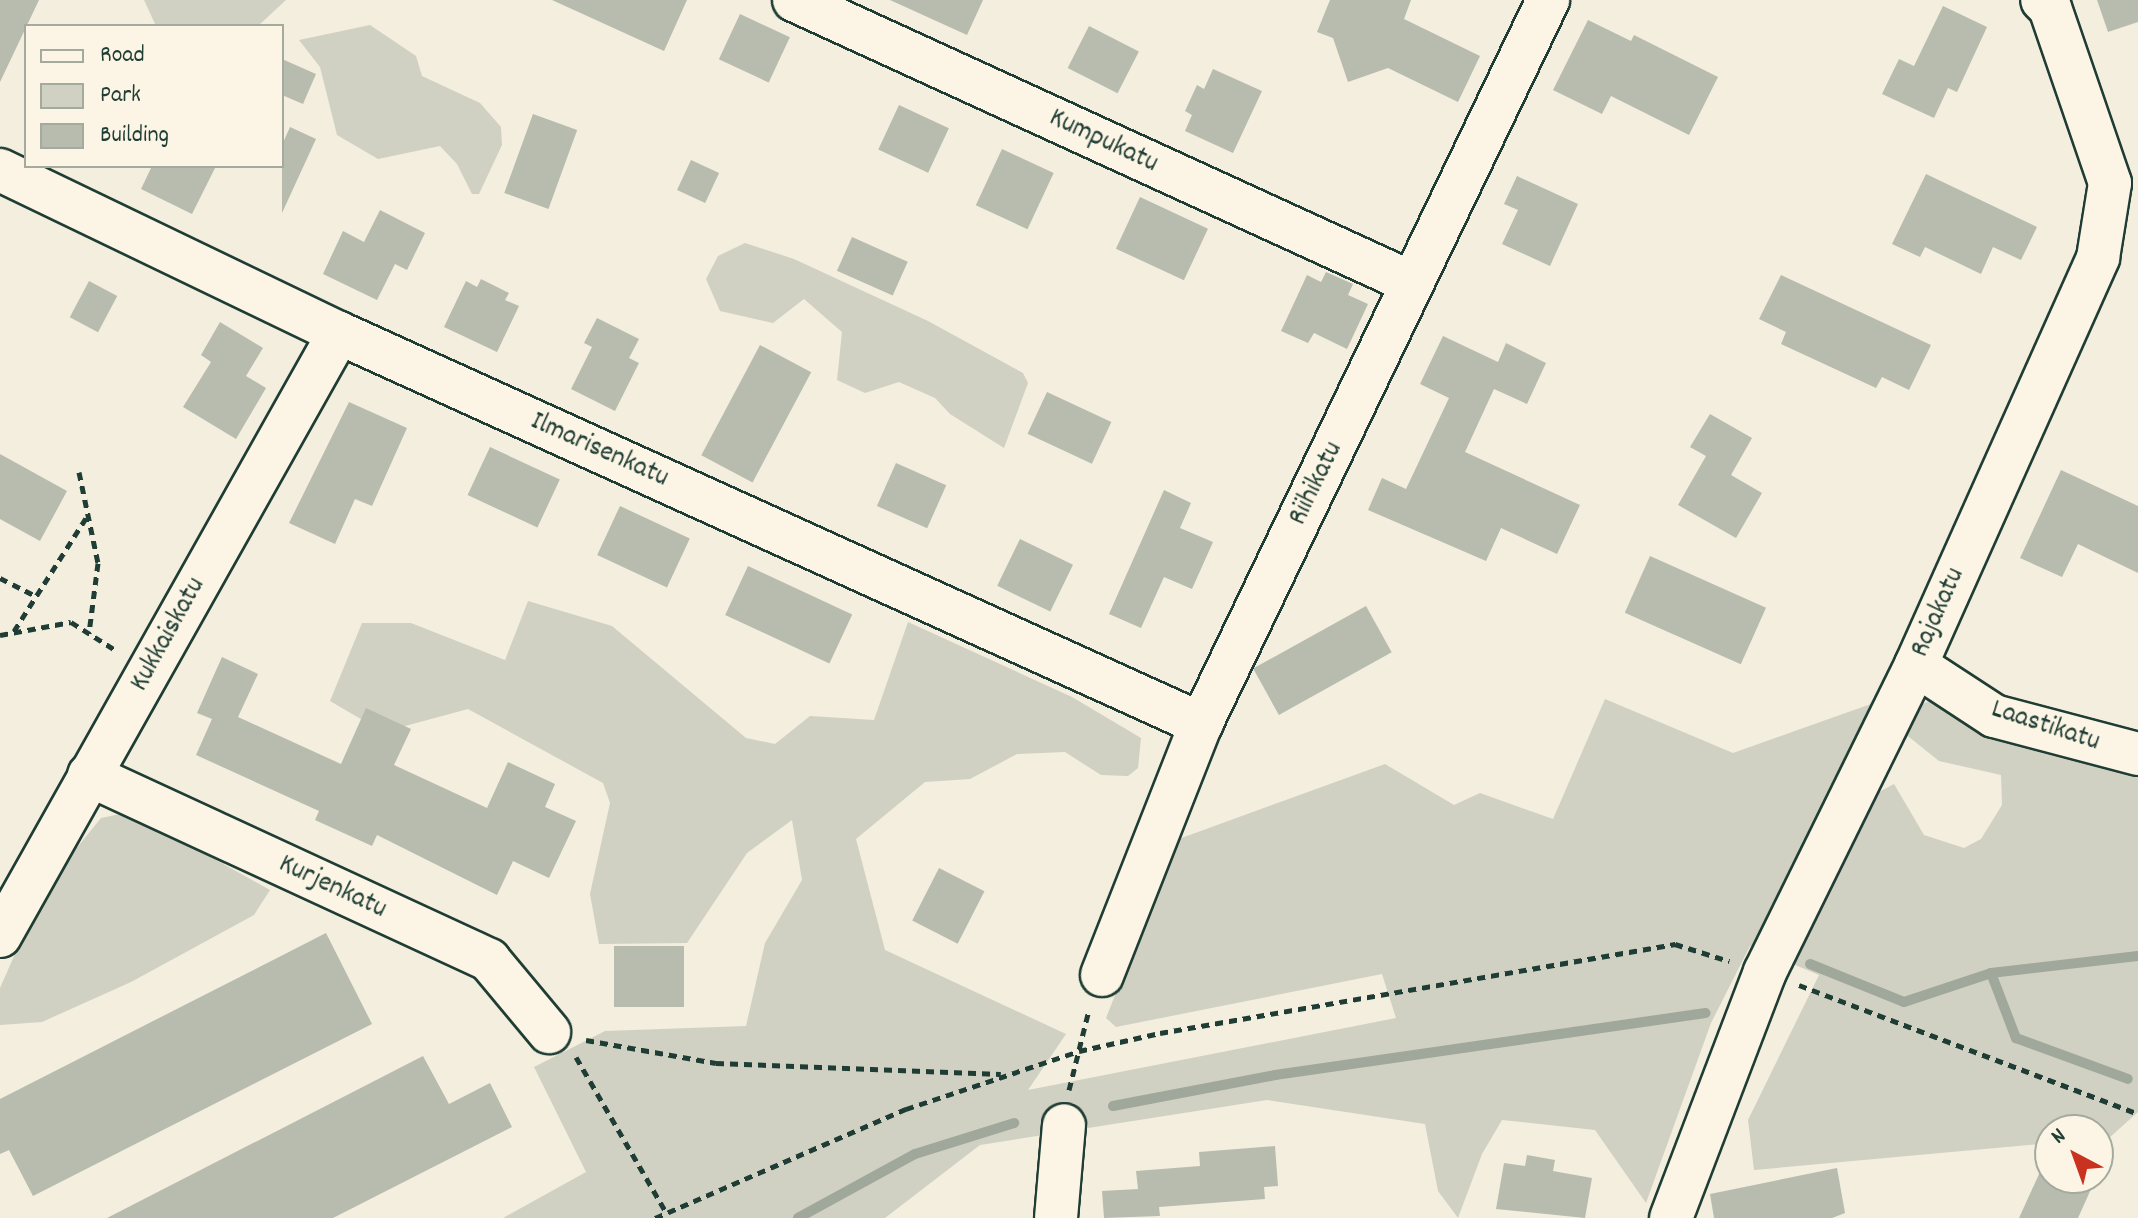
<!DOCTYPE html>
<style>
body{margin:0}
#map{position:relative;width:2138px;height:1218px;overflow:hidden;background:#f3eede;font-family:Dekko,sans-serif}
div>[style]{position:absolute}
.green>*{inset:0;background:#d0d1c2}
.stream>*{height:10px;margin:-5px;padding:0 5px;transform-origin:5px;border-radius:5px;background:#a0a89b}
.building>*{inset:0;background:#b8bcae;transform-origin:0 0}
.path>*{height:5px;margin-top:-2.5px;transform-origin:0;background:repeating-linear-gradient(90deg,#1f3d34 0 8px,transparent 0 14px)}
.roads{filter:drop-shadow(2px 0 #1f3d34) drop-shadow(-2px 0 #1f3d34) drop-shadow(0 2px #1f3d34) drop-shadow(0 -2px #1f3d34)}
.minor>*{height:42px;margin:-21px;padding:0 21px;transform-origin:21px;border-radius:21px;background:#fcf5e5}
span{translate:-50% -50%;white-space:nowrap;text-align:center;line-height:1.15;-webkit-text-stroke:6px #fcf5e5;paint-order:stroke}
.street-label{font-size:28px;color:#1f3d34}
.legend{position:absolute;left:24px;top:24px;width:260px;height:144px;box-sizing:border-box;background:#fcf5e5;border:2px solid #a4ab9e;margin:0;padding:10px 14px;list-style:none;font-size:24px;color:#1f3d34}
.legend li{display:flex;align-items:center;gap:16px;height:40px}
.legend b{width:40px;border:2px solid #a4ab9e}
.north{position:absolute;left:2034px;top:1114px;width:80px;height:80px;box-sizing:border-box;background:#fcf5e5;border:2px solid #a4ab9e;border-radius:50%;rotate:319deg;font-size:22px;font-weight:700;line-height:32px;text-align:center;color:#1f3d34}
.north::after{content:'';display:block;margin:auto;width:28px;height:36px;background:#c8321e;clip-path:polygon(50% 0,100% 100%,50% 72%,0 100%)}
</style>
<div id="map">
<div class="green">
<div style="clip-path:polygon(144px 0,286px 0,258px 26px,156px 26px)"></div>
<div style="clip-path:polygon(370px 25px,416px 56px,422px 76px,480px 103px,501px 127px,502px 145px,479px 194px,472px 194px,457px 164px,440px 146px,378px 159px,337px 135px,320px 67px,299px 40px)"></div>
<div style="clip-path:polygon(745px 243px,794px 259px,928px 321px,1023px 373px,1028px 383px,1004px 448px,950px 414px,935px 398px,899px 382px,865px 393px,837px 380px,842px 332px,804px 299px,773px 323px,720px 311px,706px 279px,718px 256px)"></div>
<div style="clip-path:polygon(528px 601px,612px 626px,746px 738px,775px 744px,810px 716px,874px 720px,908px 622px,1072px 697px,1141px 738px,1138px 768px,1128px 776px,1101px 775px,1065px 752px,1017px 754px,970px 779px,925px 782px,856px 839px,885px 950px,1066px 1034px,1028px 1090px,1396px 1018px,1382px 974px,1116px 1027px,1106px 1018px,1176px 840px,1385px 764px,1454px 805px,1480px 793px,1553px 819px,1605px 699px,1733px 753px,1871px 704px,1799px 864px,1855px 832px,1879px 792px,1894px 784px,1924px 835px,1964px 848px,1981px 839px,2002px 805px,2001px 775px,1939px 761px,1904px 733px,1914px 708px,1931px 700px,2050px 755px,2138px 771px,2138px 1112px,2109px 1138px,2098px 1139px,2098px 1130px,2050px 1130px,2050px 1143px,1754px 1170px,1748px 1120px,1819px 975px,1750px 946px,1711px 1023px,1646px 1203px,1595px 1130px,1502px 1120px,1482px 1154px,1458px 1218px,1438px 1191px,1425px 1124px,1267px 1100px,980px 1145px,885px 1218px,503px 1218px,586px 1172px,534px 1067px,605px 1031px,746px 1026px,765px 943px,802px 880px,792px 820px,747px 853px,687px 943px,599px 944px,590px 894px,610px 803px,603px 783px,468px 709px,383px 732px,330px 701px,362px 623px,411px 623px,505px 660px)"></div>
<div style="clip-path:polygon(130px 812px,270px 890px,254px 915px,131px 982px,42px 1022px,0 1025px,0 988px,44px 888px,101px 818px)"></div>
</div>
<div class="stream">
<div style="left:1810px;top:964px;width:101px;rotate:22deg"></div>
<div style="left:1904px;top:1002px;width:92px;rotate:-18.4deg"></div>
<div style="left:1991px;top:973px;width:148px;rotate:-6.6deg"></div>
<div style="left:1991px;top:973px;width:70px;rotate:69deg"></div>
<div style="left:2016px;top:1038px;width:119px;rotate:20.1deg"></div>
<div style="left:1113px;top:1106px;width:165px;rotate:-10.8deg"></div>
<div style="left:1275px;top:1075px;width:435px;rotate:-8.2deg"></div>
<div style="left:798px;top:1218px;width:133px;rotate:-28.7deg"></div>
<div style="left:915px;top:1154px;width:104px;rotate:-17.4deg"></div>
</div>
<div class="building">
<div style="clip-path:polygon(0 0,39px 0,0 82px)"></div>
<div style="clip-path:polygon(552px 0,687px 0,664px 51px)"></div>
<div style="clip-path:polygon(890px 0,983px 0,967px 35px)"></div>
<div style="clip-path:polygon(1330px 0,1411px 0,1404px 19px,1480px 56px,1458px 102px,1388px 68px,1348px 82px,1333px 38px,1317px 32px)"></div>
<div style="clip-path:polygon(2097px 0,2138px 0,2138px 22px,2108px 32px)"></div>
<div style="clip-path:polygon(1943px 6px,1987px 27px,1957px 92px,1948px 88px,1934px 118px,1882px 94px,1899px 59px,1914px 66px)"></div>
<div style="left:740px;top:14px;width:55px;height:50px;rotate:25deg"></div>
<div style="clip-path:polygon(1588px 20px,1631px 41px,1634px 35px,1718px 77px,1689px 135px,1611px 96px,1602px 114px,1553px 90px)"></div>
<div style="left:1089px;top:26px;width:56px;height:47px;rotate:27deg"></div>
<div style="clip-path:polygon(282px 59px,316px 74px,303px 104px,282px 95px)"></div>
<div style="clip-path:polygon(1213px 69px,1262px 91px,1233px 153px,1185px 131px,1192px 115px,1185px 111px,1197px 85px,1204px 89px)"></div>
<div style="left:899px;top:105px;width:55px;height:49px;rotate:25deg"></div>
<div style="left:533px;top:114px;width:47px;height:84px;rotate:20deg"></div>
<div style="clip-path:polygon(290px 127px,316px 139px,282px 213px,282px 145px)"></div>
<div style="left:1002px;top:149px;width:57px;height:62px;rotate:25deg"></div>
<div style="left:691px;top:160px;width:31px;height:33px;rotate:25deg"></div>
<div style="clip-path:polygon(152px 166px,216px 166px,192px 214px,141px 189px)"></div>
<div style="clip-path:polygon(1926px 174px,2037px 227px,2021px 260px,1993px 247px,1981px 274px,1925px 247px,1920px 257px,1892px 244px)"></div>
<div style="clip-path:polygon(1517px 176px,1578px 204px,1550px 266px,1502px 244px,1518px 210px,1504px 204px)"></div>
<div style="left:1140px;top:197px;width:75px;height:57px;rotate:25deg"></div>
<div style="clip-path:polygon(380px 210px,425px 233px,407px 270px,395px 264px,377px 300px,323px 274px,343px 231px,364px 242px)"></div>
<div style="left:852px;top:237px;width:61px;height:37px;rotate:24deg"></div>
<div style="clip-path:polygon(1326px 272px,1353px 284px,1348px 295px,1368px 304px,1347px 349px,1314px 333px,1308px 343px,1281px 331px,1307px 275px,1321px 282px)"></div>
<div style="clip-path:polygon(1781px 275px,1931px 345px,1909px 390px,1882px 377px,1876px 388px,1781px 344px,1786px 332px,1759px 319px)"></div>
<div style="clip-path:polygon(481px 279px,509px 293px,505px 300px,519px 306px,497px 352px,444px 327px,466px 281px,477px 287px)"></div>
<div style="left:89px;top:281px;width:32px;height:41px;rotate:28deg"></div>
<div style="clip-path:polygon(597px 318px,639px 339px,629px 358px,639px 363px,615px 411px,571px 389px,592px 347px,584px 343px)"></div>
<div style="clip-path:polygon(220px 322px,263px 348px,246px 376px,266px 388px,236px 439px,183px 407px,211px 362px,201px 355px)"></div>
<div style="clip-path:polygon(1443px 336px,1498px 362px,1506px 343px,1546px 363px,1527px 404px,1494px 389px,1465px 452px,1580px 505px,1557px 554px,1501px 528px,1486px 561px,1368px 510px,1382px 478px,1406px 489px,1449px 398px,1420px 384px)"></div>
<div style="left:760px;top:345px;width:58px;height:125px;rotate:28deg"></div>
<div style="left:1047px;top:392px;width:71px;height:46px;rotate:25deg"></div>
<div style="clip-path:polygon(349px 402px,407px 428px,372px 506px,355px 499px,335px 544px,289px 523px)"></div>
<div style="clip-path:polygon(1710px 414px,1752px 438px,1731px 475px,1762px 493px,1736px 538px,1678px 505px,1706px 456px,1690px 447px)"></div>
<div style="left:490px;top:447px;width:77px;height:53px;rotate:25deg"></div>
<div style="clip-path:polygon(0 454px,67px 491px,40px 541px,0 519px)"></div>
<div style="left:896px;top:463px;width:55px;height:47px;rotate:24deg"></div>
<div style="clip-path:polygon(2061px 470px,2138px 506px,2138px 573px,2078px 544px,2062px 577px,2020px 558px)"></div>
<div style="clip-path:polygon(1164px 490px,1191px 503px,1180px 528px,1213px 542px,1192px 589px,1164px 577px,1141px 628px,1109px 614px)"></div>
<div style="left:620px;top:506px;width:77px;height:54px;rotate:25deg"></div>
<div style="left:1020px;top:539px;width:59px;height:52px;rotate:26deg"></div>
<div style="left:1650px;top:556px;width:127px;height:62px;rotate:24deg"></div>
<div style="left:748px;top:566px;width:115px;height:54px;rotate:25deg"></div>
<div style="left:1366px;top:606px;width:53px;height:129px;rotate:61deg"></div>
<div style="clip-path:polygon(222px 657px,258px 674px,238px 717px,341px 764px,366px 708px,411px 729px,394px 765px,487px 808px,508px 762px,555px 784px,545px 807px,576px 821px,549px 878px,513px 861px,497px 895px,377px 835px,372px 846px,315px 820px,319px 811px,196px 755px,212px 719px,197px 713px)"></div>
<div style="left:939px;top:868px;width:51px;height:59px;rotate:27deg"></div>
<div style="clip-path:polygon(326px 933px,372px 1024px,33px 1196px,9px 1150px,0 1154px,0 1099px)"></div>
<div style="left:684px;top:946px;width:61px;height:70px;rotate:90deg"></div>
<div style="clip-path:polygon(423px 1056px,449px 1104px,490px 1083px,512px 1127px,333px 1218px,107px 1218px)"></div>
<div style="clip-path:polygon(1275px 1146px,1278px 1186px,1264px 1187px,1265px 1199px,1159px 1207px,1160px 1216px,1104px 1218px,1102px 1191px,1138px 1189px,1136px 1171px,1200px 1166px,1199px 1152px)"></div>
<div style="clip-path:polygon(2050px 1150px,2050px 1178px,2096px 1178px,2078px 1218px,2019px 1218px)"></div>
<div style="clip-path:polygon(1527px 1155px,1555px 1160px,1553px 1171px,1592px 1178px,1585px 1218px,1496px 1209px,1504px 1163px,1525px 1166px)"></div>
<div style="clip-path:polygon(1837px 1168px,1845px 1213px,1832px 1218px,1714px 1218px,1710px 1194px)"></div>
</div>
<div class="path">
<div style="left:79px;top:472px;width:93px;rotate:78.2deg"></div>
<div style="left:98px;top:563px;width:71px;rotate:97.3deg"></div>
<div style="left:0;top:578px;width:40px;rotate:26.6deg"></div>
<div style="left:14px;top:631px;width:138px;rotate:-57.5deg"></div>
<div style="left:0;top:635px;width:72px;rotate:-10.4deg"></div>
<div style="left:71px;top:622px;width:54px;rotate:32.2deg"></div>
<div style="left:1799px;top:985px;width:363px;rotate:20.8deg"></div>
<div style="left:586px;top:1040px;width:132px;rotate:10deg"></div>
<div style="left:716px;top:1063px;width:285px;rotate:2.2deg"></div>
<div style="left:576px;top:1057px;width:179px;rotate:59.9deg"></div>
<div style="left:1069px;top:1090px;width:82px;rotate:-76deg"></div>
<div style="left:655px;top:1218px;width:274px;rotate:-23.5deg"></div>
<div style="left:906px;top:1109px;width:182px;rotate:-18.5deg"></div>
<div style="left:1079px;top:1051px;width:83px;rotate:-12.5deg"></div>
<div style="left:1160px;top:1033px;width:523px;rotate:-9.8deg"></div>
<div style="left:1675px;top:944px;width:57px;rotate:17.5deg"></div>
</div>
<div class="roads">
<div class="minor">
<div style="left:794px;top:0;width:680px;rotate:24.6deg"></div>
<div style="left:0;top:170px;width:376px;rotate:25.7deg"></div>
<div style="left:339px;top:333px;width:947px;rotate:24.4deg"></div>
<div style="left:1916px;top:665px;width:93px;rotate:33.2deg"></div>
<div style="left:1994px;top:716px;width:149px;rotate:14.8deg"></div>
<div style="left:89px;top:775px;width:441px;rotate:24.8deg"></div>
<div style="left:489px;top:960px;width:94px;rotate:50.2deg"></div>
<div style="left:0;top:936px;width:692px;rotate:-60.66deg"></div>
<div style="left:1102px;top:975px;width:270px;rotate:-68.5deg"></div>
<div style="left:1201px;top:724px;width:803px;rotate:-64.39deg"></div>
<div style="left:1056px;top:1218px;width:93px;rotate:-85.1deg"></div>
<div style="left:1671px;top:1218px;width:263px;rotate:-69.1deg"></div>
<div style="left:1765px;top:972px;width:342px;rotate:-63.8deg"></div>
<div style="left:1916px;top:665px;width:446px;rotate:-65.9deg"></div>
<div style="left:2098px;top:258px;width:76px;rotate:-80.9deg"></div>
<div style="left:2110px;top:183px;width:185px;rotate:-108.9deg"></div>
<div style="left:2050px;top:8px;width:11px;rotate:-135deg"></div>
</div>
</div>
<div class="street-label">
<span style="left:1103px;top:142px;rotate:25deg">Kumpukatu</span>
<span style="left:599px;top:451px;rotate:24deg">Ilmarisenkatu</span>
<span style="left:1317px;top:484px;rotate:-64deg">Riihikatu</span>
<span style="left:1939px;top:613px;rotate:-66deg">Rajakatu</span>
<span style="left:169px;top:635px;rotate:-61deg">Kukkaiskatu</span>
<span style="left:2045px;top:727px;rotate:18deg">Laastikatu</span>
<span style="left:332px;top:888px;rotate:25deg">Kurjenkatu</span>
</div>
<ul class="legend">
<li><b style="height:10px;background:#fcf5e5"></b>Road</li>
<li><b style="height:22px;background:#d0d1c2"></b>Park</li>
<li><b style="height:22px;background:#b8bcae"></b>Building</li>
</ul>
<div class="north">N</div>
</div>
